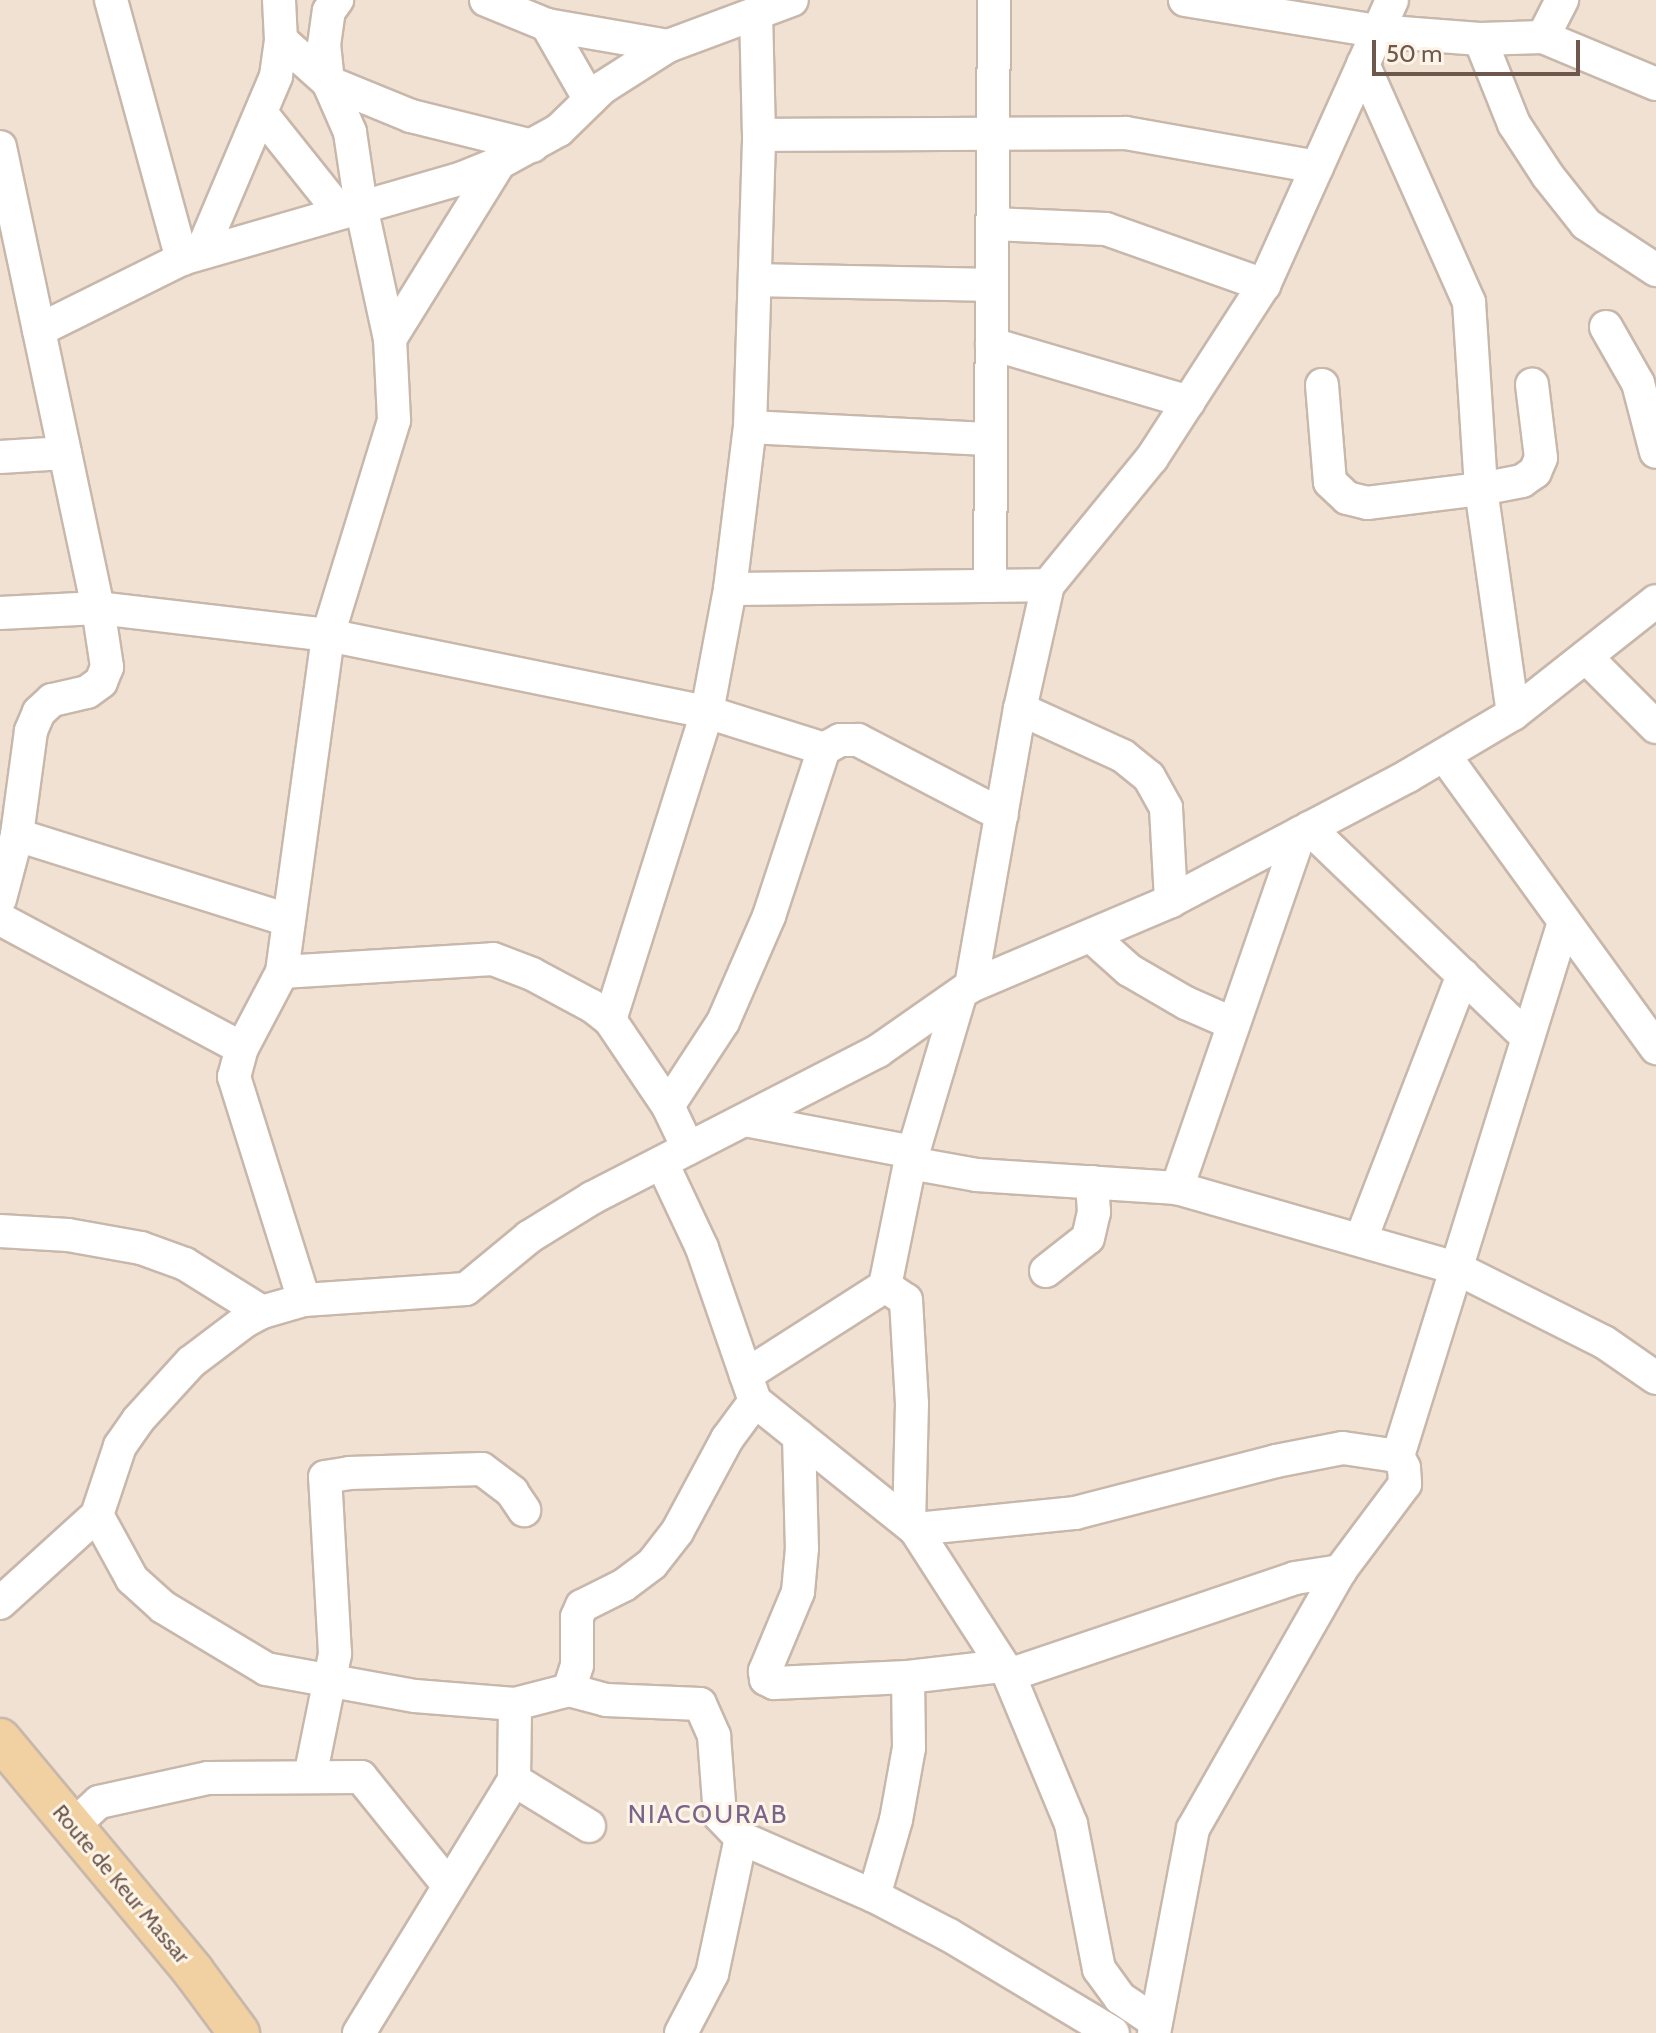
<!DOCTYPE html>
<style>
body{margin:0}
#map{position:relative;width:1656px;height:2033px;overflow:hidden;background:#f9efe3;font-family:Cabin,sans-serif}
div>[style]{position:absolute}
.residential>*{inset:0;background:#f0e1d2;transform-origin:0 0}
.roads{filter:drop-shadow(2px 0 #c8b7ab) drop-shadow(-2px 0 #c8b7ab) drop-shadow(0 2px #c8b7ab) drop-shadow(0 -2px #c8b7ab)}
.minor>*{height:32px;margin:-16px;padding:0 16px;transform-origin:16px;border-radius:16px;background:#fff}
.major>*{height:40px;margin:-20px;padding:0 20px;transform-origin:20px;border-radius:20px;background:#f1d0a2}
span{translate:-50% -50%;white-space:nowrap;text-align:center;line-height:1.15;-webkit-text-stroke:6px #fdf4e8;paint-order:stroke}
.street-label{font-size:22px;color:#6e574c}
.quarter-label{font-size:26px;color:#7b648b;letter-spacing:2px}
.scale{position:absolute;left:1372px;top:40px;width:208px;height:36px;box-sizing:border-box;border:4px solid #6e574c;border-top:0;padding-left:10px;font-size:24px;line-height:28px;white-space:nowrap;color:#6e574c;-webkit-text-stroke:6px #fdf4e8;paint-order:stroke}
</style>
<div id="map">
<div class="residential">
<div style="left:0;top:0;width:1656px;height:2033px"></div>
</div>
<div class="roads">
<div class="minor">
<div style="left:111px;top:0;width:269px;rotate:74.7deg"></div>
<div style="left:486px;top:0;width:66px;rotate:22.3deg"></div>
<div style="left:547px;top:25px;width:123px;rotate:9.8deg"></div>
<div style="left:668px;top:46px;width:132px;rotate:-20.4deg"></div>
<div style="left:1185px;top:0;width:193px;rotate:9.2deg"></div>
<div style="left:1376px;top:31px;width:104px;rotate:4.4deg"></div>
<div style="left:1480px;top:39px;width:63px;rotate:-1.8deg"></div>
<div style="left:1543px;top:37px;width:122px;rotate:22.6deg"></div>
<div style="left:547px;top:25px;width:86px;rotate:60.2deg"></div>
<div style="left:1543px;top:37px;width:42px;rotate:-62.8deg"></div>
<div style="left:1480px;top:39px;width:92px;rotate:68.2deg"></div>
<div style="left:1514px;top:124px;width:62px;rotate:56.8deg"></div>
<div style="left:1548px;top:176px;width:61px;rotate:51.6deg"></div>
<div style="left:1586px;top:224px;width:84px;rotate:33.3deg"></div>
<div style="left:281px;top:40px;width:63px;rotate:41.8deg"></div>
<div style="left:328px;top:82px;width:90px;rotate:22.3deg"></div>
<div style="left:411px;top:116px;width:125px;rotate:13.9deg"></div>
<div style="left:1363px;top:64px;width:261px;rotate:66deg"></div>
<div style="left:1469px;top:302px;width:187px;rotate:86.3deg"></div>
<div style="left:1481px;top:489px;width:227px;rotate:81.9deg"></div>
<div style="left:261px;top:113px;width:127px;rotate:51.4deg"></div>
<div style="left:759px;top:135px;width:367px;rotate:-0.3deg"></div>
<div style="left:1126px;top:133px;width:194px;rotate:10.1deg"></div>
<div style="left:0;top:147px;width:471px;rotate:78deg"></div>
<div style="left:98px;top:608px;width:60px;rotate:81.3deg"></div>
<div style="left:107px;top:667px;width:16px;rotate:112deg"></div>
<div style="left:101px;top:682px;width:17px;rotate:144deg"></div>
<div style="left:87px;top:692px;width:36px;rotate:167deg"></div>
<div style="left:52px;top:700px;width:18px;rotate:137deg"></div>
<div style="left:39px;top:712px;width:21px;rotate:113deg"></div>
<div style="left:31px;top:731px;width:105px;rotate:97.7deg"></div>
<div style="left:17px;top:835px;width:66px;rotate:104.9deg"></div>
<div style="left:993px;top:224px;width:113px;rotate:2.5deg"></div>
<div style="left:1106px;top:229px;width:168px;rotate:19.5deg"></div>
<div style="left:201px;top:253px;width:192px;rotate:-67deg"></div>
<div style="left:276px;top:76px;width:36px;rotate:-82deg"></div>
<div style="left:281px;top:40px;width:40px;rotate:-92.9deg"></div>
<div style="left:755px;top:280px;width:237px;rotate:1.2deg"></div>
<div style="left:1606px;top:327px;width:64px;rotate:60.3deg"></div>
<div style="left:1638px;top:383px;width:71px;rotate:75.4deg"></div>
<div style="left:39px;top:330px;width:160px;rotate:-26.4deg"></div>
<div style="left:182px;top:259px;width:291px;rotate:-16.1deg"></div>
<div style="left:462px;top:178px;width:40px;rotate:-22deg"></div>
<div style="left:499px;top:163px;width:68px;rotate:-28.8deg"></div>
<div style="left:559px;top:130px;width:60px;rotate:-44.3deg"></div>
<div style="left:602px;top:88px;width:78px;rotate:-32.5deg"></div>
<div style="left:390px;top:339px;width:207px;rotate:-58.2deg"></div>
<div style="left:992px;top:344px;width:205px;rotate:16.4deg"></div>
<div style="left:1322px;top:385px;width:97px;rotate:85.3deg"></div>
<div style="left:1330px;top:482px;width:23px;rotate:43deg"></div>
<div style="left:1347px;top:498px;width:21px;rotate:14deg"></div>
<div style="left:1367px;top:503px;width:115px;rotate:-7deg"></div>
<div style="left:1481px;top:489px;width:42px;rotate:-11deg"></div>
<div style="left:1522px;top:481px;width:16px;rotate:-35deg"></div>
<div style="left:1535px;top:472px;width:15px;rotate:-67deg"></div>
<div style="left:1541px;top:458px;width:74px;rotate:-97deg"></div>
<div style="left:750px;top:427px;width:241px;rotate:2.9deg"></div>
<div style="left:0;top:457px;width:65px;rotate:-3.5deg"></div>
<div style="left:990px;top:586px;width:586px;rotate:-89.61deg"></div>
<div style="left:730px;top:589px;width:318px;rotate:-0.7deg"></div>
<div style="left:0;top:613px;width:98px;rotate:-2.9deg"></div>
<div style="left:98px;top:608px;width:232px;rotate:6.7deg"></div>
<div style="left:328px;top:635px;width:387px;rotate:11.5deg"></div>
<div style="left:707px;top:712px;width:123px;rotate:17.5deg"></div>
<div style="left:1586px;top:657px;width:99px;rotate:45deg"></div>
<div style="left:1020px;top:709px;width:113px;rotate:24.5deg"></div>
<div style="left:1123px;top:756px;width:33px;rotate:39deg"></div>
<div style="left:1149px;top:777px;width:35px;rotate:61deg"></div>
<div style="left:1166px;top:808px;width:93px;rotate:86.9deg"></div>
<div style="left:1444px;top:755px;width:362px;rotate:54.1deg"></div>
<div style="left:1309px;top:828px;width:303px;rotate:43.8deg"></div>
<div style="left:1300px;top:833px;width:376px;rotate:109.1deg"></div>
<div style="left:1177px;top:1188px;width:290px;rotate:16deg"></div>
<div style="left:1456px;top:1268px;width:165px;rotate:26.6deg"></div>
<div style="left:1604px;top:1342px;width:63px;rotate:34.7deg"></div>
<div style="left:17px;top:835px;width:285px;rotate:17.4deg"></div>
<div style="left:0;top:919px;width:274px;rotate:28.1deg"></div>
<div style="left:1091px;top:936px;width:51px;rotate:41.8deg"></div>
<div style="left:1129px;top:970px;width:66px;rotate:30.1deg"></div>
<div style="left:1186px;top:1003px;width:52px;rotate:23.6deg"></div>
<div style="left:282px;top:972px;width:211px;rotate:-3.5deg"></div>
<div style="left:493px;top:959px;width:42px;rotate:21deg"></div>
<div style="left:532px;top:974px;width:68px;rotate:28.1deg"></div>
<div style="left:592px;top:1006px;width:23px;rotate:38deg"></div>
<div style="left:610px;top:1020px;width:104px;rotate:56deg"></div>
<div style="left:668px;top:1106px;width:47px;rotate:64.5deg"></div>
<div style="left:971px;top:986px;width:281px;rotate:-80deg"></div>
<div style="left:1020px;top:709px;width:127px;rotate:-77.3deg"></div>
<div style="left:1048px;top:585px;width:164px;rotate:-50.7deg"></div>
<div style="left:1152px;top:458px;width:206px;rotate:-57.1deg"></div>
<div style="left:1264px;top:285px;width:312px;rotate:-65.8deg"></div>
<div style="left:610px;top:1020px;width:323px;rotate:-72.5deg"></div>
<div style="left:707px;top:712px;width:125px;rotate:-79.4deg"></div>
<div style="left:730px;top:589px;width:163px;rotate:-83deg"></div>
<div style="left:750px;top:427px;width:292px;rotate:-88.2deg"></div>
<div style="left:759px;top:135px;width:122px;rotate:-91.4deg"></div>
<div style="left:668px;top:1106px;width:100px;rotate:-56.8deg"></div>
<div style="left:723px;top:1022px;width:116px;rotate:-66.5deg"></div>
<div style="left:769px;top:916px;width:176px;rotate:-71.8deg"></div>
<div style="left:824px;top:749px;width:18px;rotate:-29deg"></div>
<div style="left:840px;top:740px;width:18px"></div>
<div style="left:858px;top:740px;width:162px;rotate:27.5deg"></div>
<div style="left:745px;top:1120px;width:171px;rotate:10.8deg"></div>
<div style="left:910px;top:1163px;width:68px;rotate:10.2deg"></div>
<div style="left:977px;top:1175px;width:200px;rotate:3.7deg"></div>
<div style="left:663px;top:1165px;width:92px;rotate:64.8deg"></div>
<div style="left:702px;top:1248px;width:162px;rotate:70.9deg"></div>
<div style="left:755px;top:1401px;width:205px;rotate:38.7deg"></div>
<div style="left:915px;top:1529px;width:174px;rotate:57.2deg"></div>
<div style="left:1009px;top:1675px;width:161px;rotate:67.4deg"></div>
<div style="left:1071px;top:1824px;width:148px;rotate:79.1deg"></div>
<div style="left:1099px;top:1969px;width:36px;rotate:54deg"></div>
<div style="left:1120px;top:1998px;width:43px;rotate:33.7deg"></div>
<div style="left:0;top:1231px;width:68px;rotate:3.4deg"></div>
<div style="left:68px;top:1235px;width:74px;rotate:10.1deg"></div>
<div style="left:141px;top:1248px;width:47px;rotate:20deg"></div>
<div style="left:185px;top:1264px;width:91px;rotate:31.9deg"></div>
<div style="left:1361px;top:1239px;width:283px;rotate:-68.9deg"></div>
<div style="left:1046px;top:1271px;width:53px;rotate:-38.2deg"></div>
<div style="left:1088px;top:1238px;width:27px;rotate:-77deg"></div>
<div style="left:1094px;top:1212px;width:30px;rotate:-94deg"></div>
<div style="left:885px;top:1286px;width:25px;rotate:34deg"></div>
<div style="left:906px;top:1300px;width:103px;rotate:86.7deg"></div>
<div style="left:912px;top:1403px;width:121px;rotate:91.4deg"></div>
<div style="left:304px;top:1300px;width:234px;rotate:-107.4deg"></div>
<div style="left:234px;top:1077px;width:30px;rotate:-75deg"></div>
<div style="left:242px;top:1048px;width:86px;rotate:-62.2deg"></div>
<div style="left:282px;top:972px;width:340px;rotate:-82.2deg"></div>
<div style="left:328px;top:635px;width:225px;rotate:-72.9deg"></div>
<div style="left:394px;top:420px;width:81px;rotate:-92.8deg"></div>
<div style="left:390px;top:339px;width:136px;rotate:-102.3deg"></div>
<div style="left:361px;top:206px;width:75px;rotate:-98.5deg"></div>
<div style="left:350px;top:132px;width:55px;rotate:-113.7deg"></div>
<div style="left:328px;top:82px;width:37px;rotate:-96deg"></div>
<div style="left:324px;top:45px;width:34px;rotate:-82deg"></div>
<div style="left:329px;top:11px;width:14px;rotate:-54deg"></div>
<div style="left:746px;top:1375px;width:165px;rotate:-32.6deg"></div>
<div style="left:885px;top:1286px;width:126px;rotate:-78.5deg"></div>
<div style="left:910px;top:1163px;width:175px;rotate:-73.4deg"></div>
<div style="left:799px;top:1436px;width:112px;rotate:88.5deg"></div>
<div style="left:802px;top:1548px;width:44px;rotate:95.2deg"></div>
<div style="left:798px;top:1592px;width:86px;rotate:112.7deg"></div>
<div style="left:765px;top:1671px;width:8px;rotate:83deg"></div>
<div style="left:766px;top:1679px;width:9px;rotate:27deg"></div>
<div style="left:774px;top:1683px;width:134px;rotate:-2.6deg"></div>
<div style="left:908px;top:1677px;width:96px;rotate:-6.6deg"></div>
<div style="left:1398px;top:1456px;width:559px;rotate:-72.73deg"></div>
<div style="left:97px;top:1515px;width:73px;rotate:61.3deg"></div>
<div style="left:132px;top:1579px;width:42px;rotate:42.1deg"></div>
<div style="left:163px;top:1607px;width:120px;rotate:31deg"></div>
<div style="left:266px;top:1669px;width:151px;rotate:10.3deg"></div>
<div style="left:415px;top:1696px;width:100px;rotate:4.6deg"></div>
<div style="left:515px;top:1704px;width:56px;rotate:-14.5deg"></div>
<div style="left:569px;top:1690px;width:38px;rotate:15deg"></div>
<div style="left:606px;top:1700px;width:94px;rotate:2.4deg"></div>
<div style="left:700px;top:1704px;width:35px;rotate:66deg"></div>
<div style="left:714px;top:1736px;width:80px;rotate:85.7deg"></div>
<div style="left:720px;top:1816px;width:30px;rotate:46deg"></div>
<div style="left:741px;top:1838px;width:145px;rotate:23.6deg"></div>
<div style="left:874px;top:1896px;width:85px;rotate:27.5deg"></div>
<div style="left:949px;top:1935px;width:191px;rotate:30.9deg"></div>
<div style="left:915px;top:1529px;width:161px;rotate:-5.7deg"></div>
<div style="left:1075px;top:1513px;width:208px;rotate:-14.5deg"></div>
<div style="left:1276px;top:1461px;width:68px;rotate:-11deg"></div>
<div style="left:1343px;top:1448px;width:56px;rotate:8.3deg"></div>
<div style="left:1398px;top:1456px;width:13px;rotate:63deg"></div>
<div style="left:1404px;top:1468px;width:16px;rotate:86deg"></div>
<div style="left:1405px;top:1484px;width:109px;rotate:126.8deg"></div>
<div style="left:1340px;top:1571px;width:297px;rotate:119.7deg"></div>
<div style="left:1193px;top:1829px;width:208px;rotate:100.8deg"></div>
<div style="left:0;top:1603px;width:131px;rotate:-42.2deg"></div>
<div style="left:97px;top:1515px;width:73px;rotate:-71.6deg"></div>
<div style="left:120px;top:1446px;width:32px;rotate:-55deg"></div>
<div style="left:138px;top:1420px;width:79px;rotate:-47.6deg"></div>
<div style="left:191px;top:1362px;width:68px;rotate:-37.2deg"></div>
<div style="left:245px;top:1321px;width:19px;rotate:-28deg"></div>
<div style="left:262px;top:1312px;width:44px;rotate:-15.9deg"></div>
<div style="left:304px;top:1300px;width:162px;rotate:-3.9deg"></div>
<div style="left:466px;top:1289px;width:82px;rotate:-39.5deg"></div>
<div style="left:529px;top:1237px;width:74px;rotate:-31.8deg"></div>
<div style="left:592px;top:1198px;width:322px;rotate:-27.2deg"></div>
<div style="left:878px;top:1051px;width:113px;rotate:-35deg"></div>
<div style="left:971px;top:986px;width:217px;rotate:-23deg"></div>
<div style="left:1171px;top:901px;width:268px;rotate:-27.8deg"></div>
<div style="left:1408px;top:776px;width:122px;rotate:-30.6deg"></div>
<div style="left:1513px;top:714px;width:182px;rotate:-38.3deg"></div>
<div style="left:1009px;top:1675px;width:302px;rotate:-18.7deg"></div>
<div style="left:1295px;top:1578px;width:46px;rotate:-8.8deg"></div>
<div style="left:569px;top:1690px;width:26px;rotate:-72deg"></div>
<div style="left:577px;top:1665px;width:48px;rotate:-90deg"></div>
<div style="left:577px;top:1617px;width:12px;rotate:-66deg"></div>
<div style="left:582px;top:1606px;width:47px;rotate:-26.6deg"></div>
<div style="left:624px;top:1585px;width:35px;rotate:-37deg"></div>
<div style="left:652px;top:1564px;width:41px;rotate:-52deg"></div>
<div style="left:677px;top:1532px;width:106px;rotate:-61.7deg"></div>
<div style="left:727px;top:1439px;width:47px;rotate:-53.6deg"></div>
<div style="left:310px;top:1777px;width:126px;rotate:-78.5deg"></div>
<div style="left:335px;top:1654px;width:177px;rotate:-93.2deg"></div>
<div style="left:325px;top:1477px;width:24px;rotate:-9deg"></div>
<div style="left:349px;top:1473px;width:133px;rotate:-1.7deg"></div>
<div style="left:482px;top:1469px;width:38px;rotate:37deg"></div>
<div style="left:512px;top:1492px;width:22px;rotate:56deg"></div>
<div style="left:514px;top:1780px;width:88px;rotate:31.5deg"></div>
<div style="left:73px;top:1826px;width:35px;rotate:-43deg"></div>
<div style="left:99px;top:1802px;width:112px;rotate:-12.4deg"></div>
<div style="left:208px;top:1778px;width:153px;rotate:-0.4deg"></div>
<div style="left:361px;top:1777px;width:140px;rotate:51.1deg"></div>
<div style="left:874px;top:1896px;width:79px;rotate:-73.9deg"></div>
<div style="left:896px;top:1820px;width:73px;rotate:-79.8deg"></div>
<div style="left:909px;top:1748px;width:71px;rotate:-90.8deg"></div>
<div style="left:359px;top:2033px;width:297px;rotate:-58.5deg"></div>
<div style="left:514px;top:1780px;width:76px;rotate:-89.2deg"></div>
<div style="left:681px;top:2033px;width:67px;rotate:-62.3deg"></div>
<div style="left:712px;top:1974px;width:139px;rotate:-78deg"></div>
</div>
<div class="major">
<div style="left:0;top:1739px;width:302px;rotate:50.2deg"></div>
<div style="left:193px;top:1971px;width:77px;rotate:53.4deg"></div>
</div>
</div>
<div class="street-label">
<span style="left:121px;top:1884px;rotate:50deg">Route de Keur Massar</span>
</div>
<div class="quarter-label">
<span style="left:708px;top:1815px">NIACOURAB</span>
</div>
<div class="scale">50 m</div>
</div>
